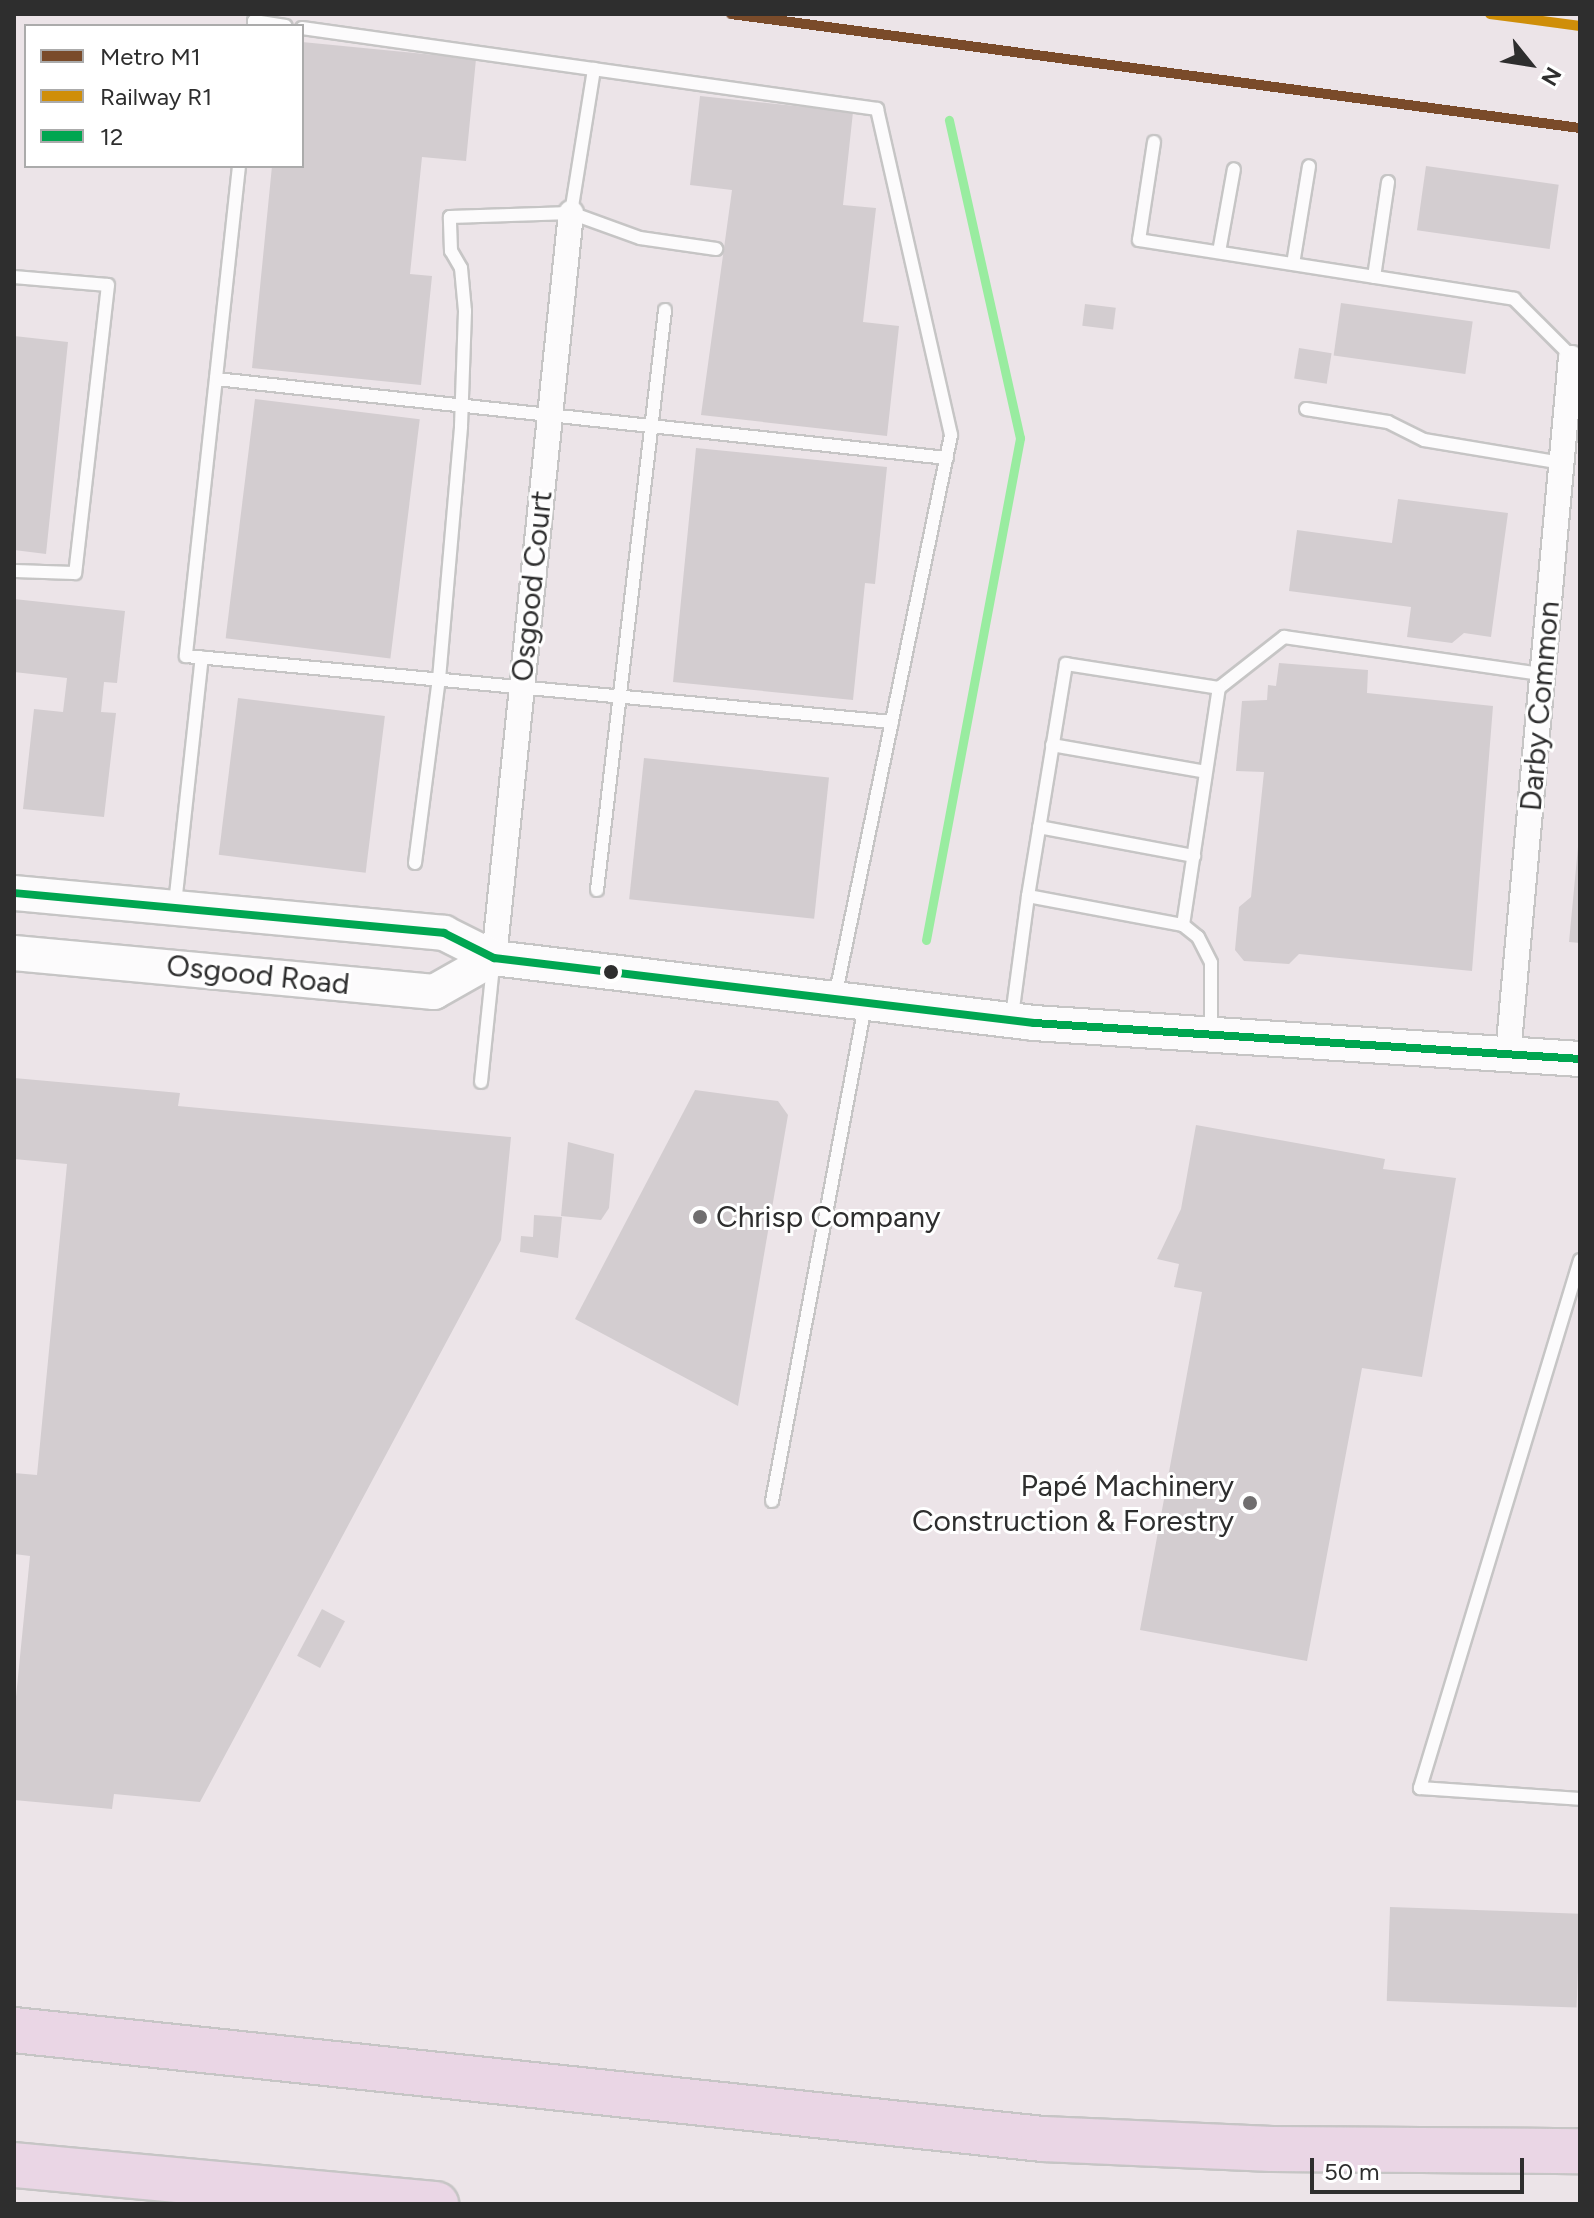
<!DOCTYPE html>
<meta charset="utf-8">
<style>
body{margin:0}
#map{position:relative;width:1594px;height:2218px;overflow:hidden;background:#ece4e8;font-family:Figtree,sans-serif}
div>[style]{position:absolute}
.stream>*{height:9px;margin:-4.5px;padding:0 4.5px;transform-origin:4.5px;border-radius:4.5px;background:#99eca0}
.building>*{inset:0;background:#d3cdd0;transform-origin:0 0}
.roads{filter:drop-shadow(2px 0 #c6c5c5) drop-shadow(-2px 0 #c6c5c5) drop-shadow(0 2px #c6c5c5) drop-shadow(0 -2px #c6c5c5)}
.lane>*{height:12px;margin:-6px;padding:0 6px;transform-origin:6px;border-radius:6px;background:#fcfbfc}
.street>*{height:24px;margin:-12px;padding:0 12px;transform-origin:12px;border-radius:12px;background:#fcfbfc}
.secondary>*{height:34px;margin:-17px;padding:0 17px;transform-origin:17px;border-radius:17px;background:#fcfbfc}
.highway>*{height:44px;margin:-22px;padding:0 22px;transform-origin:22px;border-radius:22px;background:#ead6e5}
.rail>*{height:9px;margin-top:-4.5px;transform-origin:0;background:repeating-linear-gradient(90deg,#fff 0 18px,#dfe0e0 0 36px);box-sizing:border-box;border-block:2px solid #dfe0e0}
.bus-1>*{height:8px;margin:-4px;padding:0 4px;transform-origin:4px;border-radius:4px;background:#00a651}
.rail-1>*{height:10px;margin:-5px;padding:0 5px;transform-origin:5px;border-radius:5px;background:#cf8e09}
.metro-1>*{height:10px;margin:-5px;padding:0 5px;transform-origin:5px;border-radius:5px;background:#7a4b2a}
.dots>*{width:22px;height:22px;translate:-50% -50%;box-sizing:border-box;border:4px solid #fff;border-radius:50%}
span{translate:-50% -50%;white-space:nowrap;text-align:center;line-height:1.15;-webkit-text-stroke:6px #fff;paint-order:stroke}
.street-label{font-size:30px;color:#2e2e2e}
.poi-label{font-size:30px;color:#2e2e2e}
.left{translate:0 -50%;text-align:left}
.right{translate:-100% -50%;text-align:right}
.frame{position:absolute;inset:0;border:16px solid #2e2e2e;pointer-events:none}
.legend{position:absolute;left:24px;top:24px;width:280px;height:144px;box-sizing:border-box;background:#fff;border:2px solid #ababab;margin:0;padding:10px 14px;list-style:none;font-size:24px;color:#2e2e2e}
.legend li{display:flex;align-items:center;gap:16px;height:40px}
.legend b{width:40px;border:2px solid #ababab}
.north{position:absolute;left:1490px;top:24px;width:80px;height:80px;-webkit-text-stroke:6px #fff;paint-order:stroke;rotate:120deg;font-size:22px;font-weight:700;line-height:32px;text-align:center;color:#2e2e2e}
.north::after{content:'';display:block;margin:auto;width:28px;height:36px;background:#2e2e2e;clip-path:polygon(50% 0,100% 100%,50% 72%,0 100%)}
.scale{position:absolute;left:1310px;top:2158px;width:214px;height:36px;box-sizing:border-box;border:4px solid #2e2e2e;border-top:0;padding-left:10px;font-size:24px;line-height:28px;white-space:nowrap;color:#2e2e2e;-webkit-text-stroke:6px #fff;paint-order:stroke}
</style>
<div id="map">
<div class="stream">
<div style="left:926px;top:940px;width:511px;rotate:-79.39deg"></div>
<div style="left:1020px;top:438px;width:326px;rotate:-102.6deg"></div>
</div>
<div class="building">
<div style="clip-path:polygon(302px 42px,476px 59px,466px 161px,422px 157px,410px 274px,432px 276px,421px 385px,252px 368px,272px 166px,302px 166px)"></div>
<div style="clip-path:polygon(700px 96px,853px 112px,843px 205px,876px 208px,863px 322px,899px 326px,887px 436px,701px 415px,732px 190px,690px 185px)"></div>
<div style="left:1426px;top:166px;width:134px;height:65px;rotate:8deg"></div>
<div style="left:1341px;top:303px;width:133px;height:53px;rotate:8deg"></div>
<div style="left:1085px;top:304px;width:31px;height:22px;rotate:7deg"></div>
<div style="clip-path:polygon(14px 336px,68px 342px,46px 554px,14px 550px)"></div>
<div style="left:1299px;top:348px;width:33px;height:31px;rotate:9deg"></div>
<div style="left:255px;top:399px;width:166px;height:241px;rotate:7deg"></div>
<div style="clip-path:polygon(696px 448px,887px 467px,875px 584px,865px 583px,853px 700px,673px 682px)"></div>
<div style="clip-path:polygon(1398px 499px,1508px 513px,1491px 637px,1464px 633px,1452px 643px,1407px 637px,1411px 607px,1289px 591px,1297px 530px,1392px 543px)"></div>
<div style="clip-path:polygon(14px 599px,125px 611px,117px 683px,104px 682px,101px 712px,116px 713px,104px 817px,23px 809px,34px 709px,63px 712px,67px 678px,14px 672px)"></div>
<div style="clip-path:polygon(1279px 663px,1368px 670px,1367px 693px,1493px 706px,1472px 971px,1299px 954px,1289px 964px,1244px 961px,1235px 950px,1239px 907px,1251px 897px,1264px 772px,1236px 771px,1242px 701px,1267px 700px,1268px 685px,1276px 686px)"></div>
<div style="left:238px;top:698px;width:148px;height:158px;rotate:7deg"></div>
<div style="left:644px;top:758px;width:186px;height:142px;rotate:6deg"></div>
<div style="clip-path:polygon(1578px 847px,1580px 847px,1580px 943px,1569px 942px)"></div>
<div style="clip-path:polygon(14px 1078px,180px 1093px,178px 1106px,511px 1137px,501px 1240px,200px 1802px,114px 1794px,112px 1809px,14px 1800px,14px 1717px,30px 1556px,14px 1554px,14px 1473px,37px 1475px,67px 1164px,14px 1159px)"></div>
<div style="clip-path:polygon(695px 1090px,778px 1101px,788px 1115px,738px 1406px,575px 1319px)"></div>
<div style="clip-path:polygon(1196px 1125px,1385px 1159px,1383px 1169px,1456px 1178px,1422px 1377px,1362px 1368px,1307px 1661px,1140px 1630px,1202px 1292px,1174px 1287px,1179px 1264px,1157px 1259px,1181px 1209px)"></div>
<div style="clip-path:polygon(568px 1142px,614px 1154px,609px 1208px,601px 1220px,561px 1216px)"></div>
<div style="clip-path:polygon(534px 1215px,562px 1217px,558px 1258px,520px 1252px,521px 1236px,533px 1237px)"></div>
<div style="left:322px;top:1609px;width:26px;height:53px;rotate:28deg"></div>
<div style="left:1390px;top:1907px;width:190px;height:94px;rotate:2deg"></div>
</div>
<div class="roads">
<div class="lane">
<div style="left:254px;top:26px;width:5px;rotate:-90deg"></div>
<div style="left:254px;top:21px;width:32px;rotate:9deg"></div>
<div style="left:302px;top:28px;width:581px;rotate:8.02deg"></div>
<div style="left:877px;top:109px;width:334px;rotate:77.2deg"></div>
<div style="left:951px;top:435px;width:574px;rotate:101.66deg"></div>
<div style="left:1154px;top:142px;width:99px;rotate:98.7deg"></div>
<div style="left:1139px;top:240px;width:380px;rotate:8.9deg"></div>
<div style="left:1514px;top:299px;width:85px;rotate:45deg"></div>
<div style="left:239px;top:166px;width:493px;rotate:96.2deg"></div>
<div style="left:186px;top:656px;width:709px;rotate:5.34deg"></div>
<div style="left:571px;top:213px;width:146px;rotate:-80.9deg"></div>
<div style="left:1219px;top:252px;width:84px;rotate:-79.8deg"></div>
<div style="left:1293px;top:264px;width:99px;rotate:-80.7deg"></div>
<div style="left:14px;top:277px;width:94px;rotate:4.9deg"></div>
<div style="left:108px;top:285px;width:290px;rotate:96.5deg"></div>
<div style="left:75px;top:573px;width:61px;rotate:-178.1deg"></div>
<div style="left:1374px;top:277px;width:96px;rotate:-81.6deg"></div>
<div style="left:216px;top:379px;width:735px;rotate:6.17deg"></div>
<div style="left:1306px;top:409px;width:83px;rotate:9deg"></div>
<div style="left:1388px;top:422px;width:40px;rotate:26.6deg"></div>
<div style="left:1424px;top:440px;width:139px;rotate:9.5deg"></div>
<div style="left:1219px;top:688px;width:83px;rotate:-38.1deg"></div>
<div style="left:1284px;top:637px;width:261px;rotate:8.2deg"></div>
<div style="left:1052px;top:745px;width:156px;rotate:9.9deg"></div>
<div style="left:1039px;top:827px;width:158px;rotate:10.6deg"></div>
<div style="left:415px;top:863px;width:186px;rotate:-82.6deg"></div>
<div style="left:439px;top:679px;width:254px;rotate:-85deg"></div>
<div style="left:461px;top:426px;width:115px;rotate:-88deg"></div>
<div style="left:465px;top:311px;width:43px;rotate:-95.3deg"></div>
<div style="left:461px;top:268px;width:20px;rotate:-120deg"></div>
<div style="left:451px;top:251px;width:34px;rotate:-92deg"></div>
<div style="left:450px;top:217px;width:121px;rotate:-1.9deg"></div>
<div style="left:571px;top:213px;width:73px;rotate:19.9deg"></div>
<div style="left:640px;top:238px;width:77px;rotate:8.2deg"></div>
<div style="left:597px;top:890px;width:584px;rotate:-83.31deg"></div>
<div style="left:175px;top:904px;width:248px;rotate:-83.8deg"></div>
<div style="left:1183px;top:925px;width:240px;rotate:-81.4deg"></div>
<div style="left:1219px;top:688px;width:155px;rotate:-171.1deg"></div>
<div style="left:1066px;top:664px;width:235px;rotate:99.3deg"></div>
<div style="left:1028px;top:896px;width:158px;rotate:10.6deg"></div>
<div style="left:1183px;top:925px;width:19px;rotate:39deg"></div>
<div style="left:1198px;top:937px;width:29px;rotate:63deg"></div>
<div style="left:1211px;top:963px;width:69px;rotate:90deg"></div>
<div style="left:1012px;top:1016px;width:121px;rotate:-82.4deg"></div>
<div style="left:481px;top:1082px;width:117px;rotate:-84.1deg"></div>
<div style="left:1580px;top:1260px;width:552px;rotate:106.86deg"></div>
<div style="left:1420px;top:1788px;width:160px;rotate:3.9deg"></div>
<div style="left:772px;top:1501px;width:504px;rotate:-79.36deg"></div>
</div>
<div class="street">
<div style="left:494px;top:958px;width:749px;rotate:-84.1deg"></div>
<div style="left:1508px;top:1054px;width:699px;rotate:-84.83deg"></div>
</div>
<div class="secondary">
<div style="left:14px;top:893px;width:432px;rotate:5.3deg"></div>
<div style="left:444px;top:933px;width:56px;rotate:26.6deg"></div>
<div style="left:494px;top:958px;width:544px;rotate:6.86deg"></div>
<div style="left:1034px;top:1023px;width:547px;rotate:3.77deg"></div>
<div style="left:14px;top:953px;width:422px;rotate:5.3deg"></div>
<div style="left:434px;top:992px;width:69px;rotate:-29.5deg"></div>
</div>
<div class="highway">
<div style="left:14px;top:2030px;width:1035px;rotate:6.05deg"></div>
<div style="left:1043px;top:2139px;width:229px;rotate:2.5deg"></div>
<div style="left:1272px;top:2149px;width:308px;rotate:0.4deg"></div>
<div style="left:14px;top:2165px;width:424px;rotate:5.3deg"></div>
</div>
</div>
<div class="rail">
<div style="left:1490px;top:14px;width:91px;rotate:7.6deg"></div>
</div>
<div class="bus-1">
<div style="left:14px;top:893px;width:432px;rotate:5.3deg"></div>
<div style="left:444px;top:933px;width:56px;rotate:26.6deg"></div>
<div style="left:494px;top:958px;width:544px;rotate:6.86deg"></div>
<div style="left:1034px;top:1023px;width:547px;rotate:3.77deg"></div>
</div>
<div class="rail-1">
<div style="left:1490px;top:14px;width:91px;rotate:7.6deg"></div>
</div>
<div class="metro-1">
<div style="left:731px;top:14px;width:857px;rotate:7.65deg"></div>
</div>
<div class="dots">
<div style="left:611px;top:972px;background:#2e2e2e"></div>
<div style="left:700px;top:1217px;background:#706e6f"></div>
<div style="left:1250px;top:1503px;background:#706e6f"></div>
</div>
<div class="street-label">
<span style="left:532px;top:586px;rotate:-84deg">Osgood Court</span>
<span style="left:1540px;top:706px;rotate:-85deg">Darby Common</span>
<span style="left:258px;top:975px;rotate:6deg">Osgood Road</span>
</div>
<div class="poi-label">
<span class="left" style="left:716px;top:1217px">Chrisp Company</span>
<span class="right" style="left:1234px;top:1503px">Papé Machinery<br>Construction &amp; Forestry</span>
</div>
<div class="frame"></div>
<ul class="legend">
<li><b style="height:10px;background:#7a4b2a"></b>Metro M1</li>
<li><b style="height:10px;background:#cf8e09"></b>Railway R1</li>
<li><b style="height:10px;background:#00a651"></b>12</li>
</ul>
<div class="north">N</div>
<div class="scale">50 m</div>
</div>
